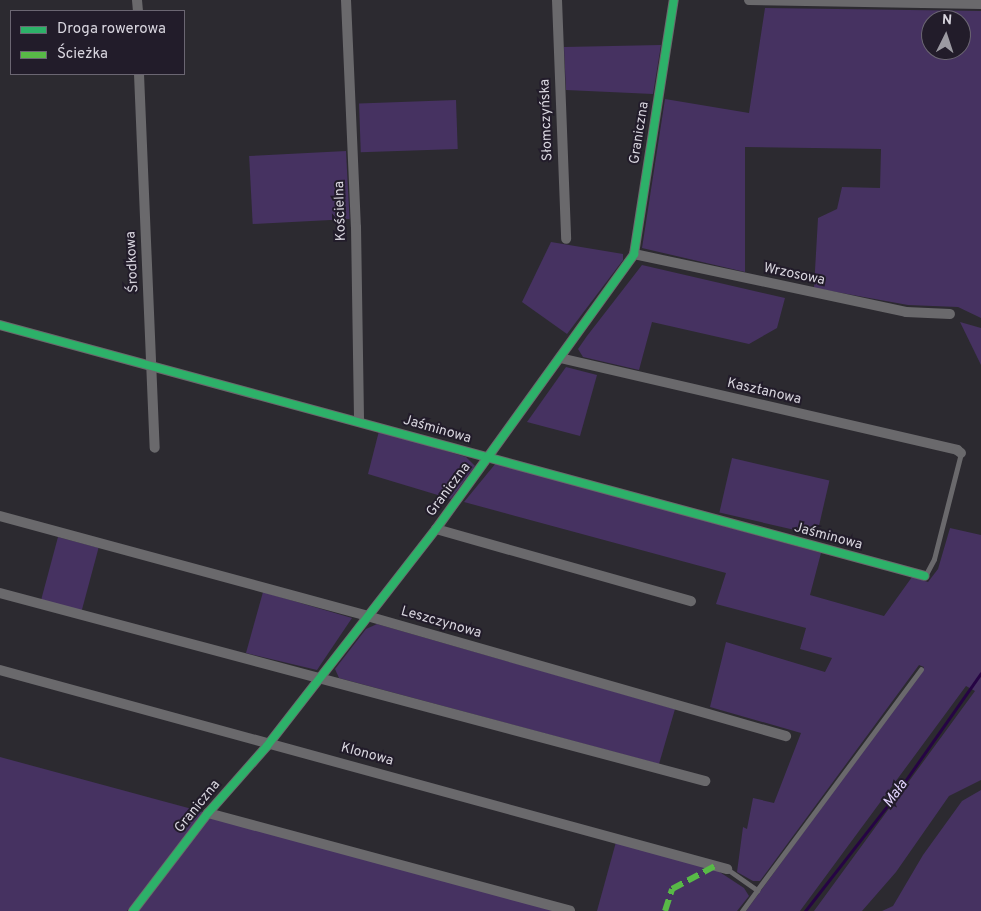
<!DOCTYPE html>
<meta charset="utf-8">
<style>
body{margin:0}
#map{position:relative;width:981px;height:911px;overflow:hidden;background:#2c2a30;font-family:Overpass,sans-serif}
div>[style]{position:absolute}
.green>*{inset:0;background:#463261;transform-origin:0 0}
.stream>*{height:3px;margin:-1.5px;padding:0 1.5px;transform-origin:1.5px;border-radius:1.5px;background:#260444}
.lane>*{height:5px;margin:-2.5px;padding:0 2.5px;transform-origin:2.5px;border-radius:2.5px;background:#6a696c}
.street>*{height:10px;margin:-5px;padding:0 5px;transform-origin:5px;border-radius:5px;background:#6a696c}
.quiet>*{height:6px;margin-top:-3px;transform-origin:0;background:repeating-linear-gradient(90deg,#58b947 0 12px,transparent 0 18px)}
.cycleway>*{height:8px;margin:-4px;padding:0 4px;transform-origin:4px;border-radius:4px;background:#2db169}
span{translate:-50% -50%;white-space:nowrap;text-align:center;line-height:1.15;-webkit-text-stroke:4px #221c2a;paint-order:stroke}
.street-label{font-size:14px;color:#d9d6df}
.water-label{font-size:15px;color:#dfd0fa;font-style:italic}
.legend{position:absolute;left:10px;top:10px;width:175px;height:65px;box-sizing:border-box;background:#221c2a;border:1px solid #6b6672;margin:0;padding:6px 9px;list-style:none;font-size:15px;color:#d9d6df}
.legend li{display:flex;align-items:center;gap:10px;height:25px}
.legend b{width:25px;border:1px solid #6b6672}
.north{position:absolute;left:921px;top:10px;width:50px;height:50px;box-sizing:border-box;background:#221c2a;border:1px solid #6b6672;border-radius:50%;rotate:4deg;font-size:14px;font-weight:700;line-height:20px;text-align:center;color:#d9d6df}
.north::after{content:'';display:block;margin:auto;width:18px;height:22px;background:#9c9aa2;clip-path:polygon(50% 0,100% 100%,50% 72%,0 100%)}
</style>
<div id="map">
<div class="green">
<div style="clip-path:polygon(evenodd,765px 8px,981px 11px,981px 318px,958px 307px,908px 305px,814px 288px,818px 218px,837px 209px,842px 187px,880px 188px,881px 149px,745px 147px,745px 272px,642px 248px,665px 99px,749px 113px,765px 8px,931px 20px,961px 20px,961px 50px,931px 50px,931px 20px)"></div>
<div style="clip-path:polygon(661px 45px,653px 94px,566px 90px,564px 47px)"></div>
<div style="left:456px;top:100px;width:49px;height:97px;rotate:88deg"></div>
<div style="left:346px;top:151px;width:68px;height:97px;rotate:87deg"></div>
<div style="clip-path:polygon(551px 242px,623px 254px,623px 260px,567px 334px,522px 302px)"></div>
<div style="clip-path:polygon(642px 265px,785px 298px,777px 328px,749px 344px,652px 322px,639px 370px,583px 357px,578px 349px,587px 336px)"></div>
<div style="clip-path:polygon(960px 322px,981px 328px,981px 365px)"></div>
<div style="clip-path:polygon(566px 367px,597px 375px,580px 436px,527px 422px)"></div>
<div style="clip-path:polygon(379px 431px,466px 457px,475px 466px,451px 499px,368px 474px)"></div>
<div style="left:732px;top:458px;width:100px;height:56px;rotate:13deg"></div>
<div style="clip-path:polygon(496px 463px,821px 553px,810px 595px,884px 616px,912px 577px,928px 582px,938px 569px,950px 528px,981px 535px,981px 780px,949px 796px,896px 872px,862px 911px,814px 911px,975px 691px,966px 686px,800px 911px,746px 911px,924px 667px,919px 665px,760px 881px,753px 881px,737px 872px,743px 827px,747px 829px,753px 798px,774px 803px,801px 733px,710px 707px,726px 642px,825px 672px,832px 658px,800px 649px,806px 628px,716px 604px,726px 573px,464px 502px)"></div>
<div style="left:58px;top:537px;width:42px;height:66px;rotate:15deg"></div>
<div style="clip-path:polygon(263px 592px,352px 618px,317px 670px,246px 653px)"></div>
<div style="clip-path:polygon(377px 624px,675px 709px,659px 764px,339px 678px,335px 669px,366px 629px)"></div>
<div style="clip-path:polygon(0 757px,203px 812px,127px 911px,0 911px)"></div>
<div style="clip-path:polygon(981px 790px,981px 911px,882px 911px,893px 906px,923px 855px,962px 801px)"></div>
<div style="clip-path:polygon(210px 817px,557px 911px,139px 911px)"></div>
<div style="clip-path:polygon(616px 842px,715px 869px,744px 888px,749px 896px,737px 911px,597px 911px)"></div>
</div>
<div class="stream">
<div style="left:805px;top:911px;width:140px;rotate:-52deg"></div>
<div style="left:891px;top:801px;width:156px;rotate:-54.9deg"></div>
</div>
<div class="lane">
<div style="left:925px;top:576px;width:19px;rotate:-62deg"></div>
<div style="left:934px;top:559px;width:109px;rotate:-75.7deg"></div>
<div style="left:727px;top:869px;width:37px;rotate:35deg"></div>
<div style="left:757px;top:890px;width:275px;rotate:-53.4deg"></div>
<div style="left:742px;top:911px;width:26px;rotate:-54deg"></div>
</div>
<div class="street">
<div style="left:137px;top:0;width:11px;rotate:85deg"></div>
<div style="left:346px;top:0;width:227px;rotate:87.5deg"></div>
<div style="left:356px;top:227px;width:193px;rotate:89.1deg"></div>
<div style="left:557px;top:0;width:239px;rotate:87.8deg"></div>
<div style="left:749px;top:0;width:232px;rotate:1deg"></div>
<div style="left:139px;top:74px;width:374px;rotate:87.6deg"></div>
<div style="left:634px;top:254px;width:278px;rotate:12deg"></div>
<div style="left:906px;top:312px;width:44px;rotate:2.6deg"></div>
<div style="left:0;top:325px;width:958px;rotate:15.18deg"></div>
<div style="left:560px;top:358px;width:408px;rotate:13deg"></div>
<div style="left:957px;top:450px;width:5px;rotate:37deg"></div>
<div style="left:0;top:516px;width:380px;rotate:15.2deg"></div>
<div style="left:367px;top:616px;width:436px;rotate:16deg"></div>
<div style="left:436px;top:529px;width:265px;rotate:15.8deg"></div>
<div style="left:0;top:593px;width:730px;rotate:14.93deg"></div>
<div style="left:0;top:670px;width:754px;rotate:15.31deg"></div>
<div style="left:208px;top:813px;width:375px;rotate:15.1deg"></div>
<div style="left:133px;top:911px;width:123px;rotate:-52.6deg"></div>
<div style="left:208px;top:813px;width:89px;rotate:-48.6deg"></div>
<div style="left:267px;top:746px;width:275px;rotate:-52.1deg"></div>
<div style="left:436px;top:529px;width:339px;rotate:-54.2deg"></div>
<div style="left:634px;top:254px;width:257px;rotate:-81.1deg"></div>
</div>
<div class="quiet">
<div style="left:665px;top:911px;width:23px;rotate:-72deg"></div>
<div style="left:672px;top:889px;width:51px;rotate:-28.1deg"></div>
</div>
<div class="cycleway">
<div style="left:0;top:325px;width:958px;rotate:15.18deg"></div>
<div style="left:133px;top:911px;width:123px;rotate:-52.6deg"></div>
<div style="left:208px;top:813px;width:89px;rotate:-48.6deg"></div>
<div style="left:267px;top:746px;width:275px;rotate:-52.1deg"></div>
<div style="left:436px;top:529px;width:339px;rotate:-54.2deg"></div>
<div style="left:634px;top:254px;width:257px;rotate:-81.1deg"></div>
</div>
<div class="street-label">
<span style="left:547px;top:120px;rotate:-92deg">Słomczyńska</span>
<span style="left:640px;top:133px;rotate:-81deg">Graniczna</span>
<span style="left:341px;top:211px;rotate:-92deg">Kościelna</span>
<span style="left:133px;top:262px;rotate:-93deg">Środkowa</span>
<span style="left:794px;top:275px;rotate:12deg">Wrzosowa</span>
<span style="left:764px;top:392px;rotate:13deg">Kasztanowa</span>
<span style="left:437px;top:430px;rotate:16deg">Jaśminowa</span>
<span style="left:449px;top:490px;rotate:-53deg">Graniczna</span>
<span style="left:828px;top:537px;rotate:15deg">Jaśminowa</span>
<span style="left:441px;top:623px;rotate:16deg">Leszczynowa</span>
<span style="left:367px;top:755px;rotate:15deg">Klonowa</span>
<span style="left:198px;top:807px;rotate:-51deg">Graniczna</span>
</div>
<div class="water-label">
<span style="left:896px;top:794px;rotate:-54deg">Mała</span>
</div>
<ul class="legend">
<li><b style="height:6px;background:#2db169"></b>Droga rowerowa</li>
<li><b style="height:6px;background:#58b947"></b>Ścieżka</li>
</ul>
<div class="north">N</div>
</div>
